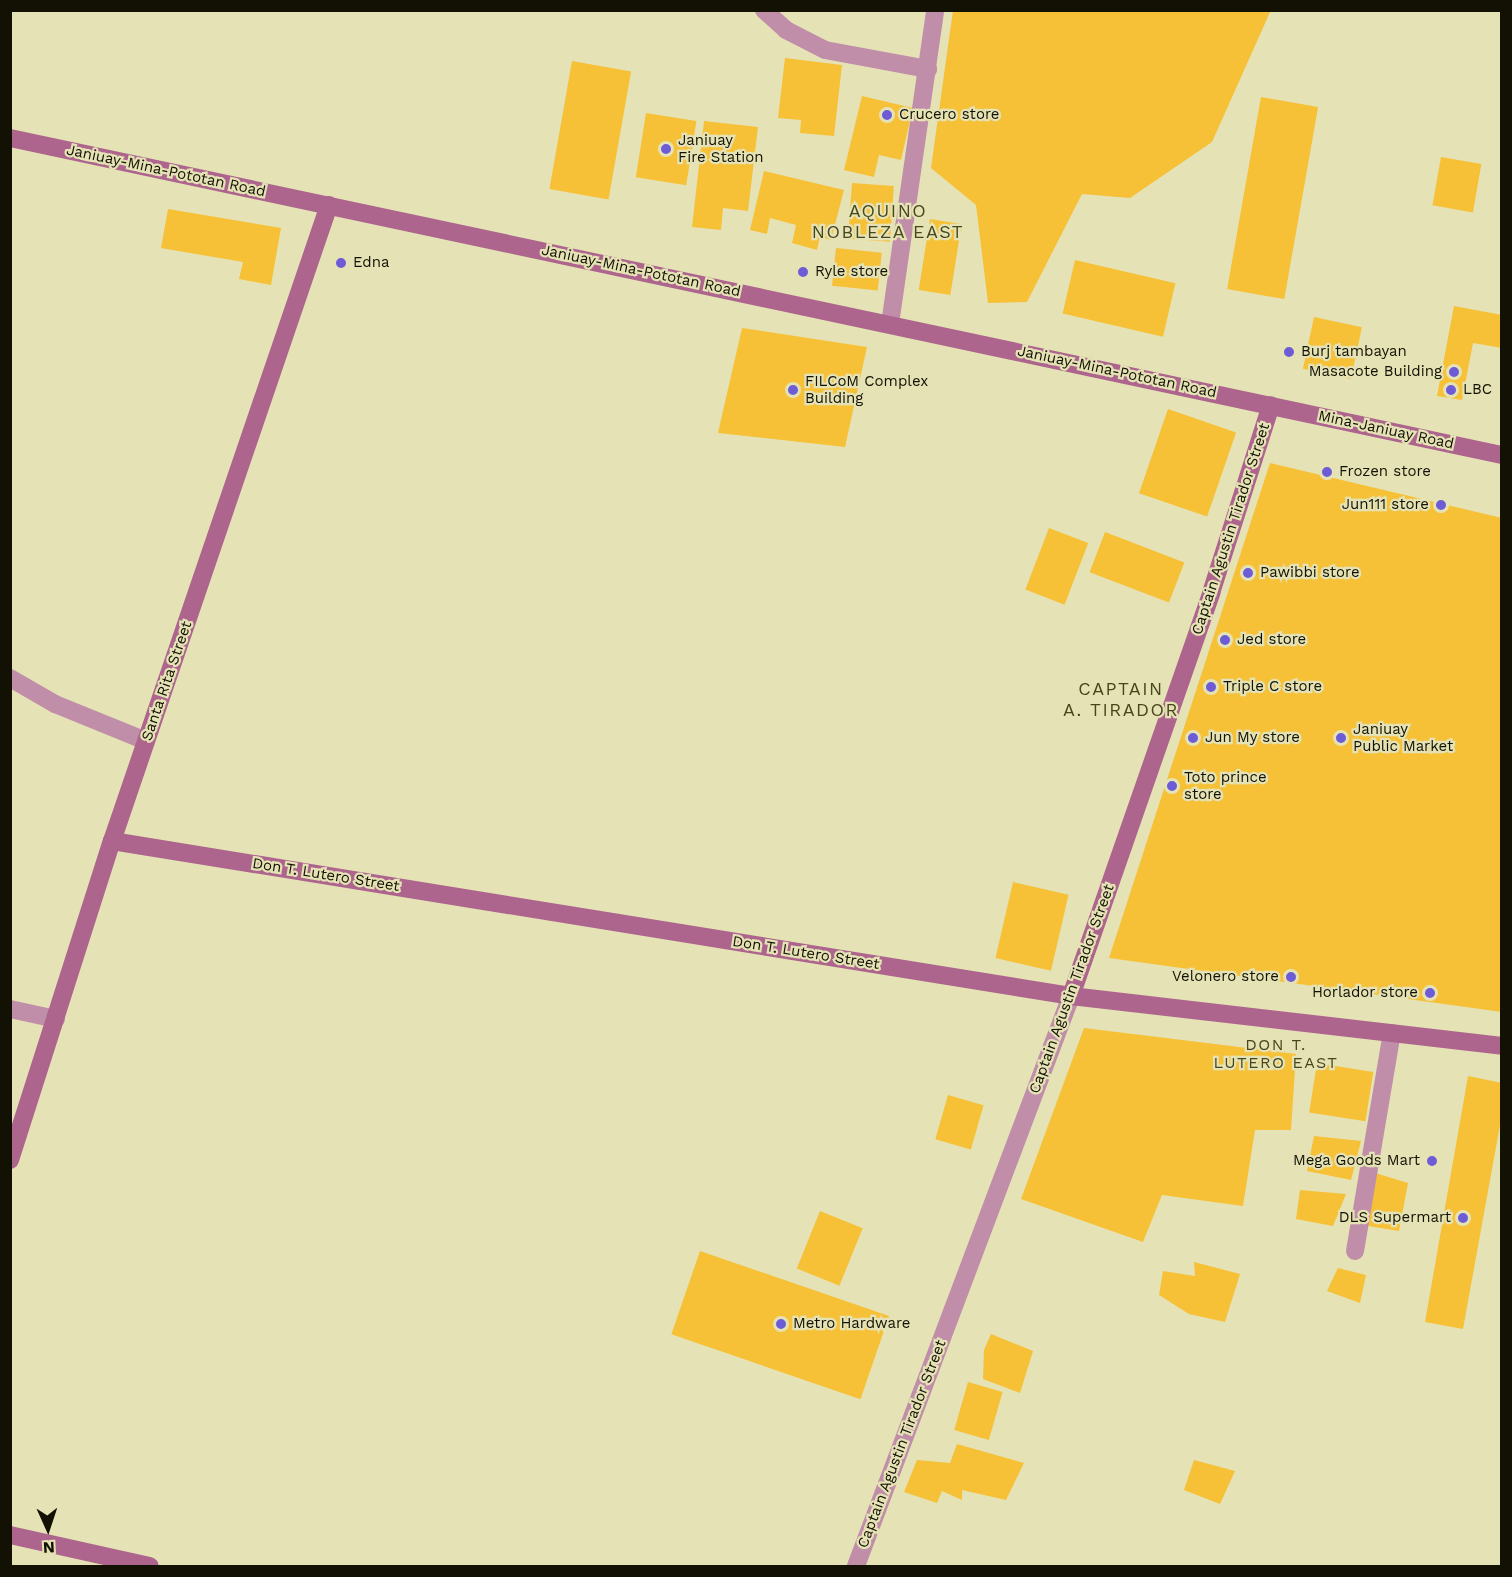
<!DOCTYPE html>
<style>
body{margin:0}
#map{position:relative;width:1512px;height:1577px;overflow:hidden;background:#e5e3b5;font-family:"Work Sans",sans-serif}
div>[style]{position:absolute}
.building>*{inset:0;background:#f6c037;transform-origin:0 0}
.street>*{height:18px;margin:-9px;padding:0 9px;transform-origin:9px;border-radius:9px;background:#c08ea9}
.secondary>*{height:18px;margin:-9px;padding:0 9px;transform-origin:9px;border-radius:9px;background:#ad658e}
.dots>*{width:16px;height:16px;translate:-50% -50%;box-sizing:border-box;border:3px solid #e5e3b5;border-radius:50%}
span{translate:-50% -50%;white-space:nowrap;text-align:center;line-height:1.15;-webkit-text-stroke:4.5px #e5e3b5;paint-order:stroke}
.poi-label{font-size:15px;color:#131103}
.left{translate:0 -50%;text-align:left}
.right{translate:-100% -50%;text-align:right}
.street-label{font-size:15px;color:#131103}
.neighbourhood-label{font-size:16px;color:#48461c;letter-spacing:1.5px}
.quarter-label{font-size:18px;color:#48461c;letter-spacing:1.5px}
.frame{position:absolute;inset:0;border:12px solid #131103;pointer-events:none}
.north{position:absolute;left:18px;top:1499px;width:60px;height:60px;-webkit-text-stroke:4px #e5e3b5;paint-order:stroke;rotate:177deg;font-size:16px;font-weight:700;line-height:24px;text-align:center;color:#131103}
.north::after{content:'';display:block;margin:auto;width:21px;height:27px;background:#131103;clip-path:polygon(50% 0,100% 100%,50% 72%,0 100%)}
</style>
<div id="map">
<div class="building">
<div style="clip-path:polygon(953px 10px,1271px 10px,1212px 142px,1130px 198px,1082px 194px,1027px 302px,988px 303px,976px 205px,931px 168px)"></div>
<div style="clip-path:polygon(785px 58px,842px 65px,834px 136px,800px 133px,801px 120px,778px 118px)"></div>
<div style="left:572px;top:61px;width:60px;height:130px;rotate:10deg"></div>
<div style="clip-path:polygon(862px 96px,913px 108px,901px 160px,879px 155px,874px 177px,844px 170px)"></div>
<div style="left:1261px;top:97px;width:58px;height:195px;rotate:10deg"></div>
<div style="left:646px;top:113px;width:51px;height:65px;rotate:9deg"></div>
<div style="clip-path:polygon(704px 121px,758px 127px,748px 211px,723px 208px,721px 230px,692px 227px)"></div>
<div style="left:1441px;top:157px;width:41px;height:49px;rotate:10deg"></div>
<div style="clip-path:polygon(764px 171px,844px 190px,831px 240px,820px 237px,817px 250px,792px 243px,796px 225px,770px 218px,767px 234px,750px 230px)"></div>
<div style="left:852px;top:183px;width:42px;height:56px;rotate:4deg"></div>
<div style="clip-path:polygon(168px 209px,281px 228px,271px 285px,239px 279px,243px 262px,161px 248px)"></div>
<div style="left:930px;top:219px;width:32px;height:72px;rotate:9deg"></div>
<div style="left:836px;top:248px;width:46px;height:38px;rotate:6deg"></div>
<div style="left:1075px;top:260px;width:103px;height:55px;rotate:13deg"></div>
<div style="clip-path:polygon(1454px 306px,1502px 315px,1502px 348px,1473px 343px,1462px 400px,1437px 396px)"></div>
<div style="left:1314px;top:317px;width:49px;height:53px;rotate:12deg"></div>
<div style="clip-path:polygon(742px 328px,867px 347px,845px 447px,718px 433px)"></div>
<div style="left:1168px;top:409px;width:72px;height:89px;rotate:19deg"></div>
<div style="clip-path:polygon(1270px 463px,1502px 518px,1502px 1012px,1109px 958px)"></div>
<div style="left:1049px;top:528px;width:42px;height:66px;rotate:21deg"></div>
<div style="left:1105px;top:532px;width:85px;height:43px;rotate:21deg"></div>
<div style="left:1013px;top:882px;width:57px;height:78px;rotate:13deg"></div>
<div style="clip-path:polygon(1084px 1028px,1296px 1054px,1291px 1130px,1255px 1130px,1243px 1206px,1162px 1195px,1143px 1242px,1021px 1199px)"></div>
<div style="left:1317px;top:1063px;width:57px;height:50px;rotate:9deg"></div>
<div style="clip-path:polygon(1468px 1076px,1502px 1083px,1502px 1114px,1463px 1329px,1425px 1322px)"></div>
<div style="left:948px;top:1095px;width:37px;height:46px;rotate:16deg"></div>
<div style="clip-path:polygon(1314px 1136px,1361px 1141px,1351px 1180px,1307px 1171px)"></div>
<div style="clip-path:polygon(1372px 1172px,1408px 1183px,1399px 1231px,1368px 1226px)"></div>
<div style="clip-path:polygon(1300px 1190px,1346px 1194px,1333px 1226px,1296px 1219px)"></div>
<div style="left:820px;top:1211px;width:46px;height:62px;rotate:22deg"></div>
<div style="left:700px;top:1251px;width:200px;height:88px;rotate:19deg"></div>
<div style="clip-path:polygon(1194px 1262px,1240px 1274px,1225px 1322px,1189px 1314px,1159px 1295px,1163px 1271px,1195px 1276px)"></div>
<div style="clip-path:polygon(1338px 1268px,1366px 1275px,1360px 1303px,1327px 1291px)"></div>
<div style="clip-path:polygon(991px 1334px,1033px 1351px,1020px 1393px,983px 1379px,984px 1350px)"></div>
<div style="left:968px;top:1382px;width:36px;height:50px;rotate:16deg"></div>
<div style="clip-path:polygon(957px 1444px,1024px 1463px,1006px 1500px,962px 1490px,962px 1500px,942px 1491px,937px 1503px,904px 1492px,917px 1460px,950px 1463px)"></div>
<div style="clip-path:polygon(1194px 1460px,1235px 1471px,1220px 1504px,1184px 1490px)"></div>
</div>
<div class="street">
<div style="left:764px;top:10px;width:30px;rotate:42deg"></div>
<div style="left:786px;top:30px;width:44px;rotate:27.1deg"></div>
<div style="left:825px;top:50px;width:105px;rotate:10.5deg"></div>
<div style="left:890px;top:324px;width:317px;rotate:-81.8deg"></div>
<div style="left:10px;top:678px;width:52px;rotate:30deg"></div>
<div style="left:55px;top:704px;width:98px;rotate:22.1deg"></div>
<div style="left:10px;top:1009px;width:47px;rotate:12.3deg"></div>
<div style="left:1355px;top:1251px;width:221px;rotate:-80.4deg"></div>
<div style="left:856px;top:1566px;width:609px;rotate:-69.33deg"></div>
</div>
<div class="secondary">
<div style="left:10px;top:138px;width:1525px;rotate:12deg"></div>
<div style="left:112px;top:841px;width:971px;rotate:9.18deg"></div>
<div style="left:1071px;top:996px;width:434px;rotate:6.6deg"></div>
<div style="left:1071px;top:996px;width:427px;rotate:-70.8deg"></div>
<div style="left:1211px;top:593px;width:197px;rotate:-72.3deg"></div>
<div style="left:10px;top:1160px;width:335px;rotate:-72.3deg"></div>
<div style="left:112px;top:841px;width:672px;rotate:-71.16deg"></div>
<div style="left:10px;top:1535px;width:143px;rotate:12.5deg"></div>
</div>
<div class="dots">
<div style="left:887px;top:115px;background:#6d5cd6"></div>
<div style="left:666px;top:149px;background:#6d5cd6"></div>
<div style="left:341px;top:263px;background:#6d5cd6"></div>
<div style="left:803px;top:272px;background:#6d5cd6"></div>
<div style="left:1289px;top:352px;background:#6d5cd6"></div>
<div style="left:1454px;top:372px;background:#6d5cd6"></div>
<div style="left:793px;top:390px;background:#6d5cd6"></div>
<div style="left:1451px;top:390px;background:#6d5cd6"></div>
<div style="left:1327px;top:472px;background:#6d5cd6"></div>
<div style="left:1441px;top:505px;background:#6d5cd6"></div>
<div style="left:1248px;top:573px;background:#6d5cd6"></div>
<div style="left:1225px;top:640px;background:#6d5cd6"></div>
<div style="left:1211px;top:687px;background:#6d5cd6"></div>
<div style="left:1193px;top:738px;background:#6d5cd6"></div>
<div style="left:1341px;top:738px;background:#6d5cd6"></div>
<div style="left:1172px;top:786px;background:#6d5cd6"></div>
<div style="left:1291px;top:977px;background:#6d5cd6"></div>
<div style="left:1430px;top:993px;background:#6d5cd6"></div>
<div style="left:1432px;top:1161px;background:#6d5cd6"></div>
<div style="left:1463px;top:1218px;background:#6d5cd6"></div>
<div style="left:781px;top:1324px;background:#6d5cd6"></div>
</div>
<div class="poi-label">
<span class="left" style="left:899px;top:115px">Crucero store</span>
<span class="left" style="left:678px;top:149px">Janiuay<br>Fire Station</span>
<span class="left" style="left:353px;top:263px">Edna</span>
<span class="left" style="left:815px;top:272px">Ryle store</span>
<span class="left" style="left:1301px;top:352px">Burj tambayan</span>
<span class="right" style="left:1442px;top:372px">Masacote Building</span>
<span class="left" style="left:805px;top:390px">FILCoM Complex<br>Building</span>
<span class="left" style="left:1463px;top:390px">LBC</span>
<span class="left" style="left:1339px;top:472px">Frozen store</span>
<span class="right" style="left:1429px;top:505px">Jun111 store</span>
<span class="left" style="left:1260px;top:573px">Pawibbi store</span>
<span class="left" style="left:1237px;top:640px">Jed store</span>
<span class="left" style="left:1223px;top:687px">Triple C store</span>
<span class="left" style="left:1353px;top:738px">Janiuay<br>Public Market</span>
<span class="left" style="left:1205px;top:738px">Jun My store</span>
<span class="left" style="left:1184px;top:786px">Toto prince<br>store</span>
<span class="right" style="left:1279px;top:977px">Velonero store</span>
<span class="right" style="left:1418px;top:993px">Horlador store</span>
<span class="right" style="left:1420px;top:1161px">Mega Goods Mart</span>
<span class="right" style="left:1451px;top:1218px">DLS Supermart</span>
<span class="left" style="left:793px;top:1324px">Metro Hardware</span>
</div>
<div class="street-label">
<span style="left:166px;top:171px;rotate:12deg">Janiuay-Mina-Pototan Road</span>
<span style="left:641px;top:271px;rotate:12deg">Janiuay-Mina-Pototan Road</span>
<span style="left:1117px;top:372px;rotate:12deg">Janiuay-Mina-Pototan Road</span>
<span style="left:1386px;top:430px;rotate:12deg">Mina-Janiuay Road</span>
<span style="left:1231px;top:529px;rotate:-72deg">Captain Agustin Tirador Street</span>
<span style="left:167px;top:681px;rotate:-71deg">Santa Rita Street</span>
<span style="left:326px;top:875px;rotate:9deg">Don T. Lutero Street</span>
<span style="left:806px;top:953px;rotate:9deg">Don T. Lutero Street</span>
<span style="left:1072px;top:989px;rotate:-70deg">Captain Agustin Tirador Street</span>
<span style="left:902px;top:1444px;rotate:-69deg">Captain Agustin Tirador Street</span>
</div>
<div class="neighbourhood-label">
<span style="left:1276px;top:1054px">DON T.<br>LUTERO EAST</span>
</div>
<div class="quarter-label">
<span style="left:888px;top:222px">AQUINO<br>NOBLEZA EAST</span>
<span style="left:1121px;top:700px">CAPTAIN<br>A. TIRADOR</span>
</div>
<div class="frame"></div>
<div class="north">N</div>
</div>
